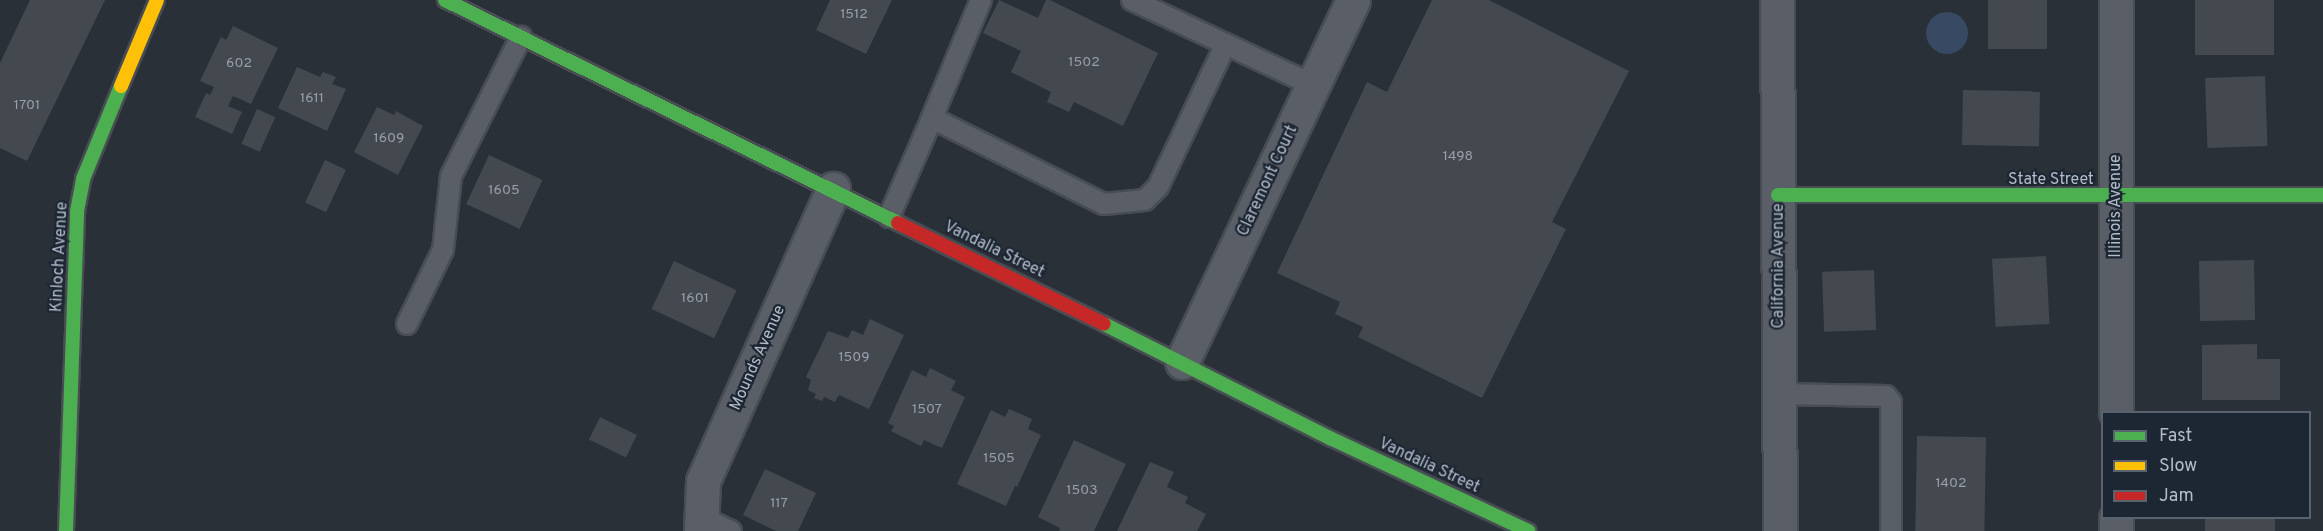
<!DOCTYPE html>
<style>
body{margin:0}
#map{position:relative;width:2323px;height:531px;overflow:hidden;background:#2a3038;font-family:Overpass,sans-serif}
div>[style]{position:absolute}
.water>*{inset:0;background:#384963}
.round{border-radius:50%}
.building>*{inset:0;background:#444950;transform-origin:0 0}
.roads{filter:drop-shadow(2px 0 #484c53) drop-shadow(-2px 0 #484c53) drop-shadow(0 2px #484c53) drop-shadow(0 -2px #484c53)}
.lane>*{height:20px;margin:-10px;padding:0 10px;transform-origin:10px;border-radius:10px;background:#5a5e66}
.street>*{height:33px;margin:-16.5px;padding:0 16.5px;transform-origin:16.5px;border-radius:16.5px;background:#5a5e66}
.fast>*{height:14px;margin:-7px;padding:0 7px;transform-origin:7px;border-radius:7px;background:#4caf50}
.slow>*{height:14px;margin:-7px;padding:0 7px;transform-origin:7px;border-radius:7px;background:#ffc107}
.jam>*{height:14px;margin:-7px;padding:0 7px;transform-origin:7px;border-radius:7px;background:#c62828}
span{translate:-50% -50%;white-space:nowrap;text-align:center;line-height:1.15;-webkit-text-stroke:4.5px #1d2633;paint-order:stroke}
.number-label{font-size:14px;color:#989fab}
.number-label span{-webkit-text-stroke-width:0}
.street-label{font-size:16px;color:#b4bcc9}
.legend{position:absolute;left:2101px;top:411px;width:210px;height:108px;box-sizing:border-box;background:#1d2633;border:2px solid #59626f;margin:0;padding:8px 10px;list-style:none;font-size:18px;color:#b4bcc9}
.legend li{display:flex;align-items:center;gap:12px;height:30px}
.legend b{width:30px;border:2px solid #59626f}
</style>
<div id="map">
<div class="water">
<div class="round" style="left:1926px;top:12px;width:42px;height:42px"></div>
</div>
<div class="building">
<div style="clip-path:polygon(30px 0,105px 0,27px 161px,0 148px,0 63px)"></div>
<div style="clip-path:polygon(830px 0,892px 0,866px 54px,816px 30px)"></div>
<div style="clip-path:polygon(999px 0,1038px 18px,1046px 0,1050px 0,1158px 53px,1123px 126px,1074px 102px,1069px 112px,1047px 102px,1051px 92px,1011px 72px,1021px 51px,983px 33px)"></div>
<div style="clip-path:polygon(1432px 0,1489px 0,1629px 71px,1552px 222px,1566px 229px,1482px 398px,1358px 337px,1363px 327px,1335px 314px,1340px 302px,1277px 273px,1367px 82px,1387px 92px)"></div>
<div style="left:1988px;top:0;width:59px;height:49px"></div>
<div style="left:2195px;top:0;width:79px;height:55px"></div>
<div style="clip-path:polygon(233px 26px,278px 48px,251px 104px,233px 96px,228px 106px,242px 112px,232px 134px,195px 117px,206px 93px,210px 95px,214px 87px,200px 81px,221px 37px,226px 40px)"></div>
<div style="clip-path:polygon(297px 67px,320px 77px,323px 72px,336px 77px,332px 84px,346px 89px,327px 131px,278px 108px)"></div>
<div style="left:2265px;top:76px;width:70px;height:60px;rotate:88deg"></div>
<div style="left:1963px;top:90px;width:77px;height:55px;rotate:1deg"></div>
<div style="clip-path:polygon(377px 107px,394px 115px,396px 111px,423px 126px,398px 175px,354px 152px)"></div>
<div style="left:257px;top:109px;width:20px;height:38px;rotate:24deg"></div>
<div style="left:489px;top:155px;width:59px;height:54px;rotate:25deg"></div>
<div style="left:325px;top:160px;width:23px;height:47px;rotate:25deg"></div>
<div style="left:2046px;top:256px;width:68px;height:54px;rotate:87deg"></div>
<div style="left:2254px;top:260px;width:60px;height:55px;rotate:89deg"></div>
<div style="left:674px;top:261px;width:69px;height:53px;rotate:25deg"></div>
<div style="left:1874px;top:270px;width:60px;height:52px;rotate:88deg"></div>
<div style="clip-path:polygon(870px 319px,904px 335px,869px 409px,839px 395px,835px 402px,824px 397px,822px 401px,814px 398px,816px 394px,808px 390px,811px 380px,806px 377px,828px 331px,848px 338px,852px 330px,863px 335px)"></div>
<div style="clip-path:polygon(2257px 344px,2257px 359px,2280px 359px,2280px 400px,2202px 400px,2202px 345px)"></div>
<div style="clip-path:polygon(930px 368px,956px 381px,951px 390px,965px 397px,942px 448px,924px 440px,921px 446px,891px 431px,894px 426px,888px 423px,912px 370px,926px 377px)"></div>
<div style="clip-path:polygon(1009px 409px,1032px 419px,1028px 429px,1041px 435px,1017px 487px,1015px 486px,1006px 506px,957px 484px,991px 410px,1005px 417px)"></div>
<div style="left:600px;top:417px;width:41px;height:25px;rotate:26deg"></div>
<div style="left:1917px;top:436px;width:69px;height:95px;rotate:1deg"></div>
<div style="clip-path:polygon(1074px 440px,1126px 464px,1094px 531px,1059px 531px,1060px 528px,1038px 517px)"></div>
<div style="clip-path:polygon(1150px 462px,1174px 472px,1167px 487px,1188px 497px,1185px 503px,1206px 514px,1197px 531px,1117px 531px)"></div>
<div style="clip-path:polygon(765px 469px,816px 493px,798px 531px,776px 531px,743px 515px)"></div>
<div style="left:2205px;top:518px;width:70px;height:13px"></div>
</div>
<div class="roads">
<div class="lane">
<div style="left:981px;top:0;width:128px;rotate:112.6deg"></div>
<div style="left:932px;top:118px;width:192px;rotate:26.6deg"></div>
<div style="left:1104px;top:204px;width:41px;rotate:-5.6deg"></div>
<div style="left:1145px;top:200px;width:18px;rotate:-45deg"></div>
<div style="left:1158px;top:187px;width:158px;rotate:-64.6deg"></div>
<div style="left:1132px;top:0;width:200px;rotate:25.2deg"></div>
<div style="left:889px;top:217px;width:108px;rotate:-66.5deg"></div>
<div style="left:407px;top:324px;width:82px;rotate:-64.1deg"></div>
<div style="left:443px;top:250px;width:74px;rotate:-83.8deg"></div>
<div style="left:451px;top:176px;width:156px;rotate:-63.3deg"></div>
<div style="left:1779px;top:394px;width:107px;rotate:1.1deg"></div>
<div style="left:1886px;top:396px;width:8px;rotate:50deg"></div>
<div style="left:1891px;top:402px;width:129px;rotate:90deg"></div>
<div style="left:701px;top:517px;width:33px;rotate:25deg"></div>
</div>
<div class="street">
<div style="left:1777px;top:0;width:531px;rotate:89.68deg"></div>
<div style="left:2116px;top:0;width:412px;rotate:90deg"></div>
<div style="left:1182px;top:362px;width:400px;rotate:-64.7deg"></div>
<div style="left:701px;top:531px;width:50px;rotate:-87.7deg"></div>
<div style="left:703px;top:481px;width:320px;rotate:-66deg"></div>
<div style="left:2116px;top:531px;width:13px;rotate:-90deg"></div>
</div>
<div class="fast">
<div style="left:445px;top:0;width:505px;rotate:26.21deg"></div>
<div style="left:1778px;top:195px;width:545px"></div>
<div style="left:1104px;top:324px;width:255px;rotate:26.8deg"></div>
<div style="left:1332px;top:439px;width:217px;rotate:25.1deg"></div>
<div style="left:66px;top:531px;width:320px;rotate:-88deg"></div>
<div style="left:77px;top:211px;width:33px;rotate:-79deg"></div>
<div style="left:83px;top:179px;width:100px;rotate:-67.8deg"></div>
</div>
<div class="slow">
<div style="left:121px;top:86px;width:93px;rotate:-67.3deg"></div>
</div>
<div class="jam">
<div style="left:898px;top:223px;width:229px;rotate:26.1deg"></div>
</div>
</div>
<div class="number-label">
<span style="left:854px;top:15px">1512</span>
<span style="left:1084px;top:63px">1502</span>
<span style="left:239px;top:64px">602</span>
<span style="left:312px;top:99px">1611</span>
<span style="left:27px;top:106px">1701</span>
<span style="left:389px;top:139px">1609</span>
<span style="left:1458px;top:157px">1498</span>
<span style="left:504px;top:191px">1605</span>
<span style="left:695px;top:299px">1601</span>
<span style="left:854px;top:358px">1509</span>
<span style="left:927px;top:410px">1507</span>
<span style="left:999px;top:459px">1505</span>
<span style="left:1951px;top:484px">1402</span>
<span style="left:1082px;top:491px">1503</span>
<span style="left:779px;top:504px">117</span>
</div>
<div class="street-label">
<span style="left:2051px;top:180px">State Street</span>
<span style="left:1268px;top:181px;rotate:-65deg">Claremont Court</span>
<span style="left:2116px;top:206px;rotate:-90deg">Illinois Avenue</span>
<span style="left:994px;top:250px;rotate:26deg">Vandalia Street</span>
<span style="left:60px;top:257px;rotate:-87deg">Kinloch Avenue</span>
<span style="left:1779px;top:266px;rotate:-90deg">California Avenue</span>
<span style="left:758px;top:358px;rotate:-66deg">Mounds Avenue</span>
<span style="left:1429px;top:466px;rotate:25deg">Vandalia Street</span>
</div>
<ul class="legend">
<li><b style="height:8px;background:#4caf50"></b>Fast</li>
<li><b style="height:8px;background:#ffc107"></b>Slow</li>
<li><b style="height:8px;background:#c62828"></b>Jam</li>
</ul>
</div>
